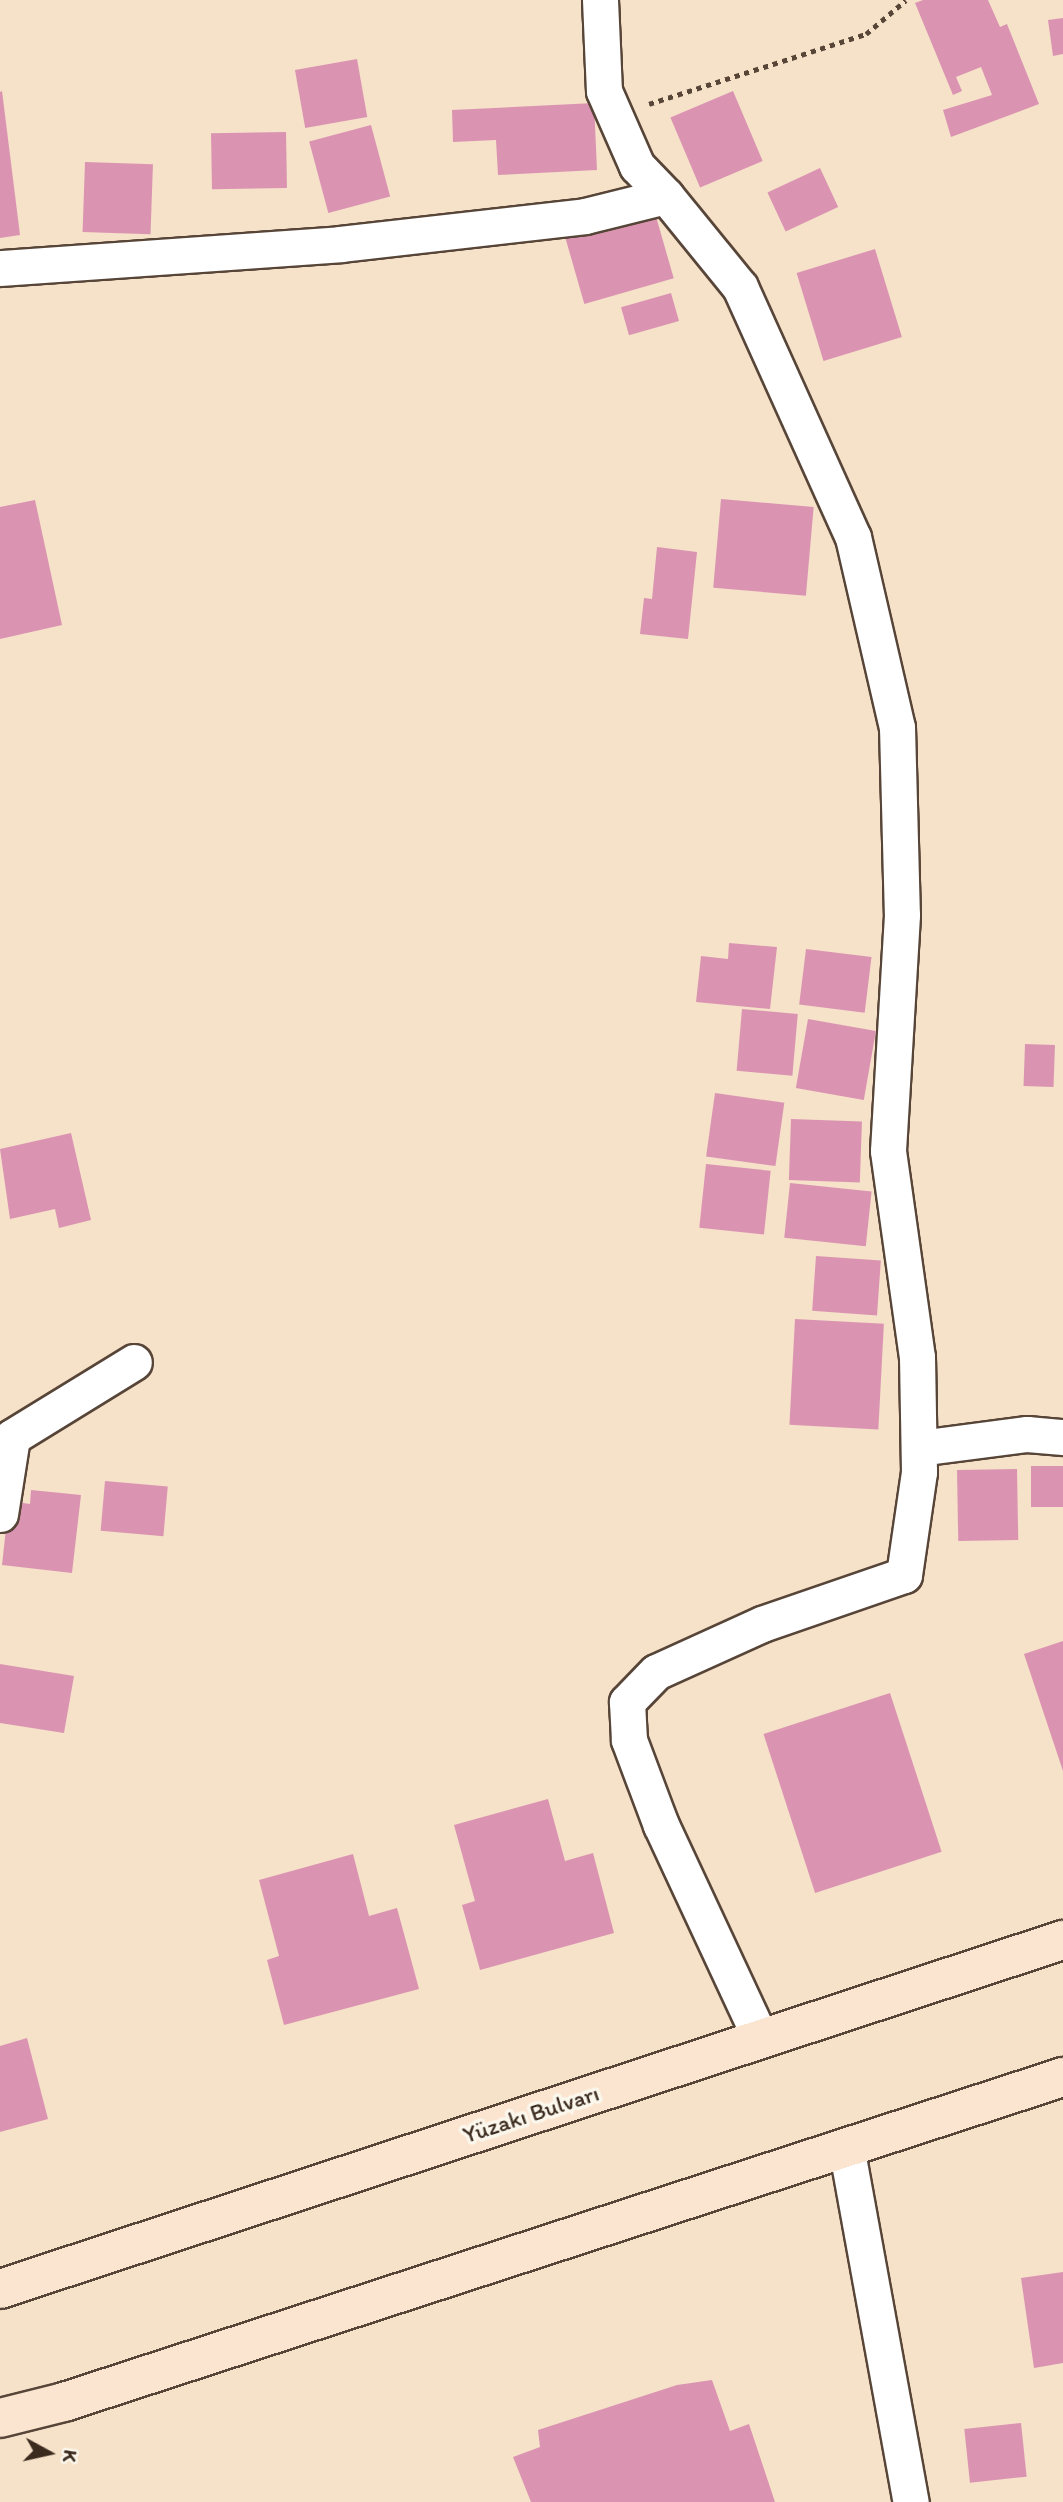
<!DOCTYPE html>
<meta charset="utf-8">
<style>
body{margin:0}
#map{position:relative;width:1063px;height:2502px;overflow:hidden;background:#f6e1c9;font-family:Itim,sans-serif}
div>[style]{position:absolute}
.building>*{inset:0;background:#da94b2;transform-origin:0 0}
.path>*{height:4.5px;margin-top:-2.25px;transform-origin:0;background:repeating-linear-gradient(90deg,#574538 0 5px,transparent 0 10px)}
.roads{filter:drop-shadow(2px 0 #574538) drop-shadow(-2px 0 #574538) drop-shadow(0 2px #574538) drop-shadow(0 -2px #574538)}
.minor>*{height:35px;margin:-17.5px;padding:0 17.5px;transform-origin:17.5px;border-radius:17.5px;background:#fff}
.secondary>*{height:38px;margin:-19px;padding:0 19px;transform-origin:19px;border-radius:19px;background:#fce5d0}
span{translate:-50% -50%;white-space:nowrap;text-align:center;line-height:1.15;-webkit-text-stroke:7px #fbf7ec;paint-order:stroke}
.street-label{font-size:23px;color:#3b2a1e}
.north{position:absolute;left:14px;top:2418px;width:70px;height:70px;-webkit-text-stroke:5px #fbf7ec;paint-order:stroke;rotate:98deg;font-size:19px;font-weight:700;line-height:28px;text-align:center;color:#3b2a1e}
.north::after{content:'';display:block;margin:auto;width:24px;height:32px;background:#3b2a1e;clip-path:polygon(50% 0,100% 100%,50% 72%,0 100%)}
</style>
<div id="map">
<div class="building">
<div style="clip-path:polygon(923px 0,988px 0,1000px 27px,1007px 24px,1039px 104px,951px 137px,943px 110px,992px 95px,981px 67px,956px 77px,962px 91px,953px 95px,915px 3px)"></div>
<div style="clip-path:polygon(1063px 18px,1063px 54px,1053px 56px,1048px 20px)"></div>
<div style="left:357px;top:59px;width:59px;height:63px;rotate:80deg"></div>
<div style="clip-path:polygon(2px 91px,20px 235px,0 238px,0 92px)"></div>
<div style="left:733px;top:91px;width:76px;height:68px;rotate:67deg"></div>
<div style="clip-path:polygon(594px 103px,597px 170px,498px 175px,496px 140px,453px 142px,452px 110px)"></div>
<div style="left:371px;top:125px;width:74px;height:64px;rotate:75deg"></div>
<div style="left:286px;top:132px;width:56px;height:75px;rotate:89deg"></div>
<div style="left:85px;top:162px;width:68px;height:70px;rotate:2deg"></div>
<div style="left:820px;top:168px;width:43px;height:58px;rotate:65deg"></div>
<div style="left:655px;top:213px;width:68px;height:93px;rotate:74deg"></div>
<div style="left:875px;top:249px;width:92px;height:82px;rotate:73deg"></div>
<div style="left:671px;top:293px;width:29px;height:52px;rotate:74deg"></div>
<div style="left:721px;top:499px;width:93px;height:89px;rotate:5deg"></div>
<div style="clip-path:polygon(35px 500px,62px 625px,0 639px,0 507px)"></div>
<div style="clip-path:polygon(657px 547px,697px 552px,688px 639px,640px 634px,644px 598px,652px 599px)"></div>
<div style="clip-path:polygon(729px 943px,777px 947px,770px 1009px,696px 1002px,701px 956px,728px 959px)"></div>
<div style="left:806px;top:949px;width:66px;height:56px;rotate:7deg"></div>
<div style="left:742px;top:1009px;width:56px;height:62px;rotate:5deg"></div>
<div style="left:808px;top:1019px;width:69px;height:70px;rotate:10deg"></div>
<div style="left:1025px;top:1044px;width:30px;height:42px;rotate:2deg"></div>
<div style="left:715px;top:1093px;width:70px;height:64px;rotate:8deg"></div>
<div style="left:791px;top:1119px;width:71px;height:61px;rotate:2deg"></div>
<div style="clip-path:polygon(71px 1133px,91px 1220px,59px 1228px,55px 1209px,10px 1219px,0 1149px)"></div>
<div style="left:706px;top:1164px;width:65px;height:64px;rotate:6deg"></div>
<div style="left:790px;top:1183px;width:82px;height:55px;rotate:6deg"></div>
<div style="left:816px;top:1256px;width:65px;height:55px;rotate:4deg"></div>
<div style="left:795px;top:1319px;width:89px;height:106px;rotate:3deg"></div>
<div style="left:1063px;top:1466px;width:41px;height:32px;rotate:90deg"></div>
<div style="left:1017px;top:1469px;width:71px;height:60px;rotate:89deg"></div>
<div style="left:105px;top:1481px;width:63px;height:50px;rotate:5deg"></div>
<div style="clip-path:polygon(31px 1490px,81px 1495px,72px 1573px,2px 1565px,9px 1501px,30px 1504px)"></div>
<div style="clip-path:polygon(1063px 1641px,1063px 1771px,1024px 1654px)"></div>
<div style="clip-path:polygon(0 1664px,74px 1676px,64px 1733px,0 1723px)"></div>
<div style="left:890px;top:1693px;width:167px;height:133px;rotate:72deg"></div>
<div style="clip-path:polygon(548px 1799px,565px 1861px,593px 1853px,614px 1933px,480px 1970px,462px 1905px,475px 1901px,454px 1825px)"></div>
<div style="clip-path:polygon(353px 1854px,369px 1916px,397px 1908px,419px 1989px,284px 2025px,267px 1960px,279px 1956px,259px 1880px)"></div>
<div style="clip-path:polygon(27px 2038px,48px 2119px,0 2132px,0 2046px)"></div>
<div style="clip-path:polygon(1063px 2272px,1063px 2363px,1034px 2368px,1021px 2278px)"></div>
<div style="clip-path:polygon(712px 2380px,730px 2431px,749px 2424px,775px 2502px,531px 2502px,513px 2457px,540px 2447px,538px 2430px,677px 2385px)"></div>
<div style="left:1021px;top:2423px;width:54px;height:57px;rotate:84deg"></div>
</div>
<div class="path">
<div style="left:649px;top:104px;width:228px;rotate:-17.9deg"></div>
<div style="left:866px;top:34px;width:52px;rotate:-40.4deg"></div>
</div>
<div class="roads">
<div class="minor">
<div style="left:600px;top:0;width:91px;rotate:87.5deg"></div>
<div style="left:604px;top:91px;width:82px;rotate:66.3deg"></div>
<div style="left:637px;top:166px;width:42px;rotate:46deg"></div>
<div style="left:0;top:268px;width:341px;rotate:-4deg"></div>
<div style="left:340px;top:244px;width:247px;rotate:-6.5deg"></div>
<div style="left:585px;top:216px;width:83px;rotate:-13.9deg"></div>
<div style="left:666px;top:196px;width:117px;rotate:50.9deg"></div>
<div style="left:740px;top:287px;width:274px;rotate:65.7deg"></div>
<div style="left:853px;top:537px;width:195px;rotate:77deg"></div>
<div style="left:897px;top:727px;width:188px;rotate:88.5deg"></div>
<div style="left:902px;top:915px;width:236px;rotate:93.4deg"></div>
<div style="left:888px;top:1151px;width:208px;rotate:82deg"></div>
<div style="left:917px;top:1357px;width:115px;rotate:89deg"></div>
<div style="left:919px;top:1472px;width:104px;rotate:98.3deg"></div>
<div style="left:904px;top:1575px;width:150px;rotate:161deg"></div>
<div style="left:762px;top:1624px;width:116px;rotate:155.6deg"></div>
<div style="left:656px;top:1672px;width:42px;rotate:134deg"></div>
<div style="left:627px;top:1702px;width:38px;rotate:87deg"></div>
<div style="left:629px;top:1740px;width:91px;rotate:69.4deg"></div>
<div style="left:661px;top:1825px;width:236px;rotate:65deg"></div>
<div style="left:919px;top:1448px;width:109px;rotate:-7.4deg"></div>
<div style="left:1027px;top:1434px;width:36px;rotate:5deg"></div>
<div style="left:0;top:1514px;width:78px;rotate:-81.1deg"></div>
<div style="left:12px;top:1437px;width:143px;rotate:-31.6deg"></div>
<div style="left:846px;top:2146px;width:362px;rotate:79.7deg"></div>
</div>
<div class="secondary">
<div style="left:0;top:2289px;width:1119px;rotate:-18.18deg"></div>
<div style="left:0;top:2418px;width:66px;rotate:-14deg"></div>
<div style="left:64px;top:2402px;width:1051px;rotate:-18.02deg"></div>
</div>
</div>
<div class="street-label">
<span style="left:531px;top:2114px;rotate:-18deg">Yüzakı Bulvarı</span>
</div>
<div class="north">K</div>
</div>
